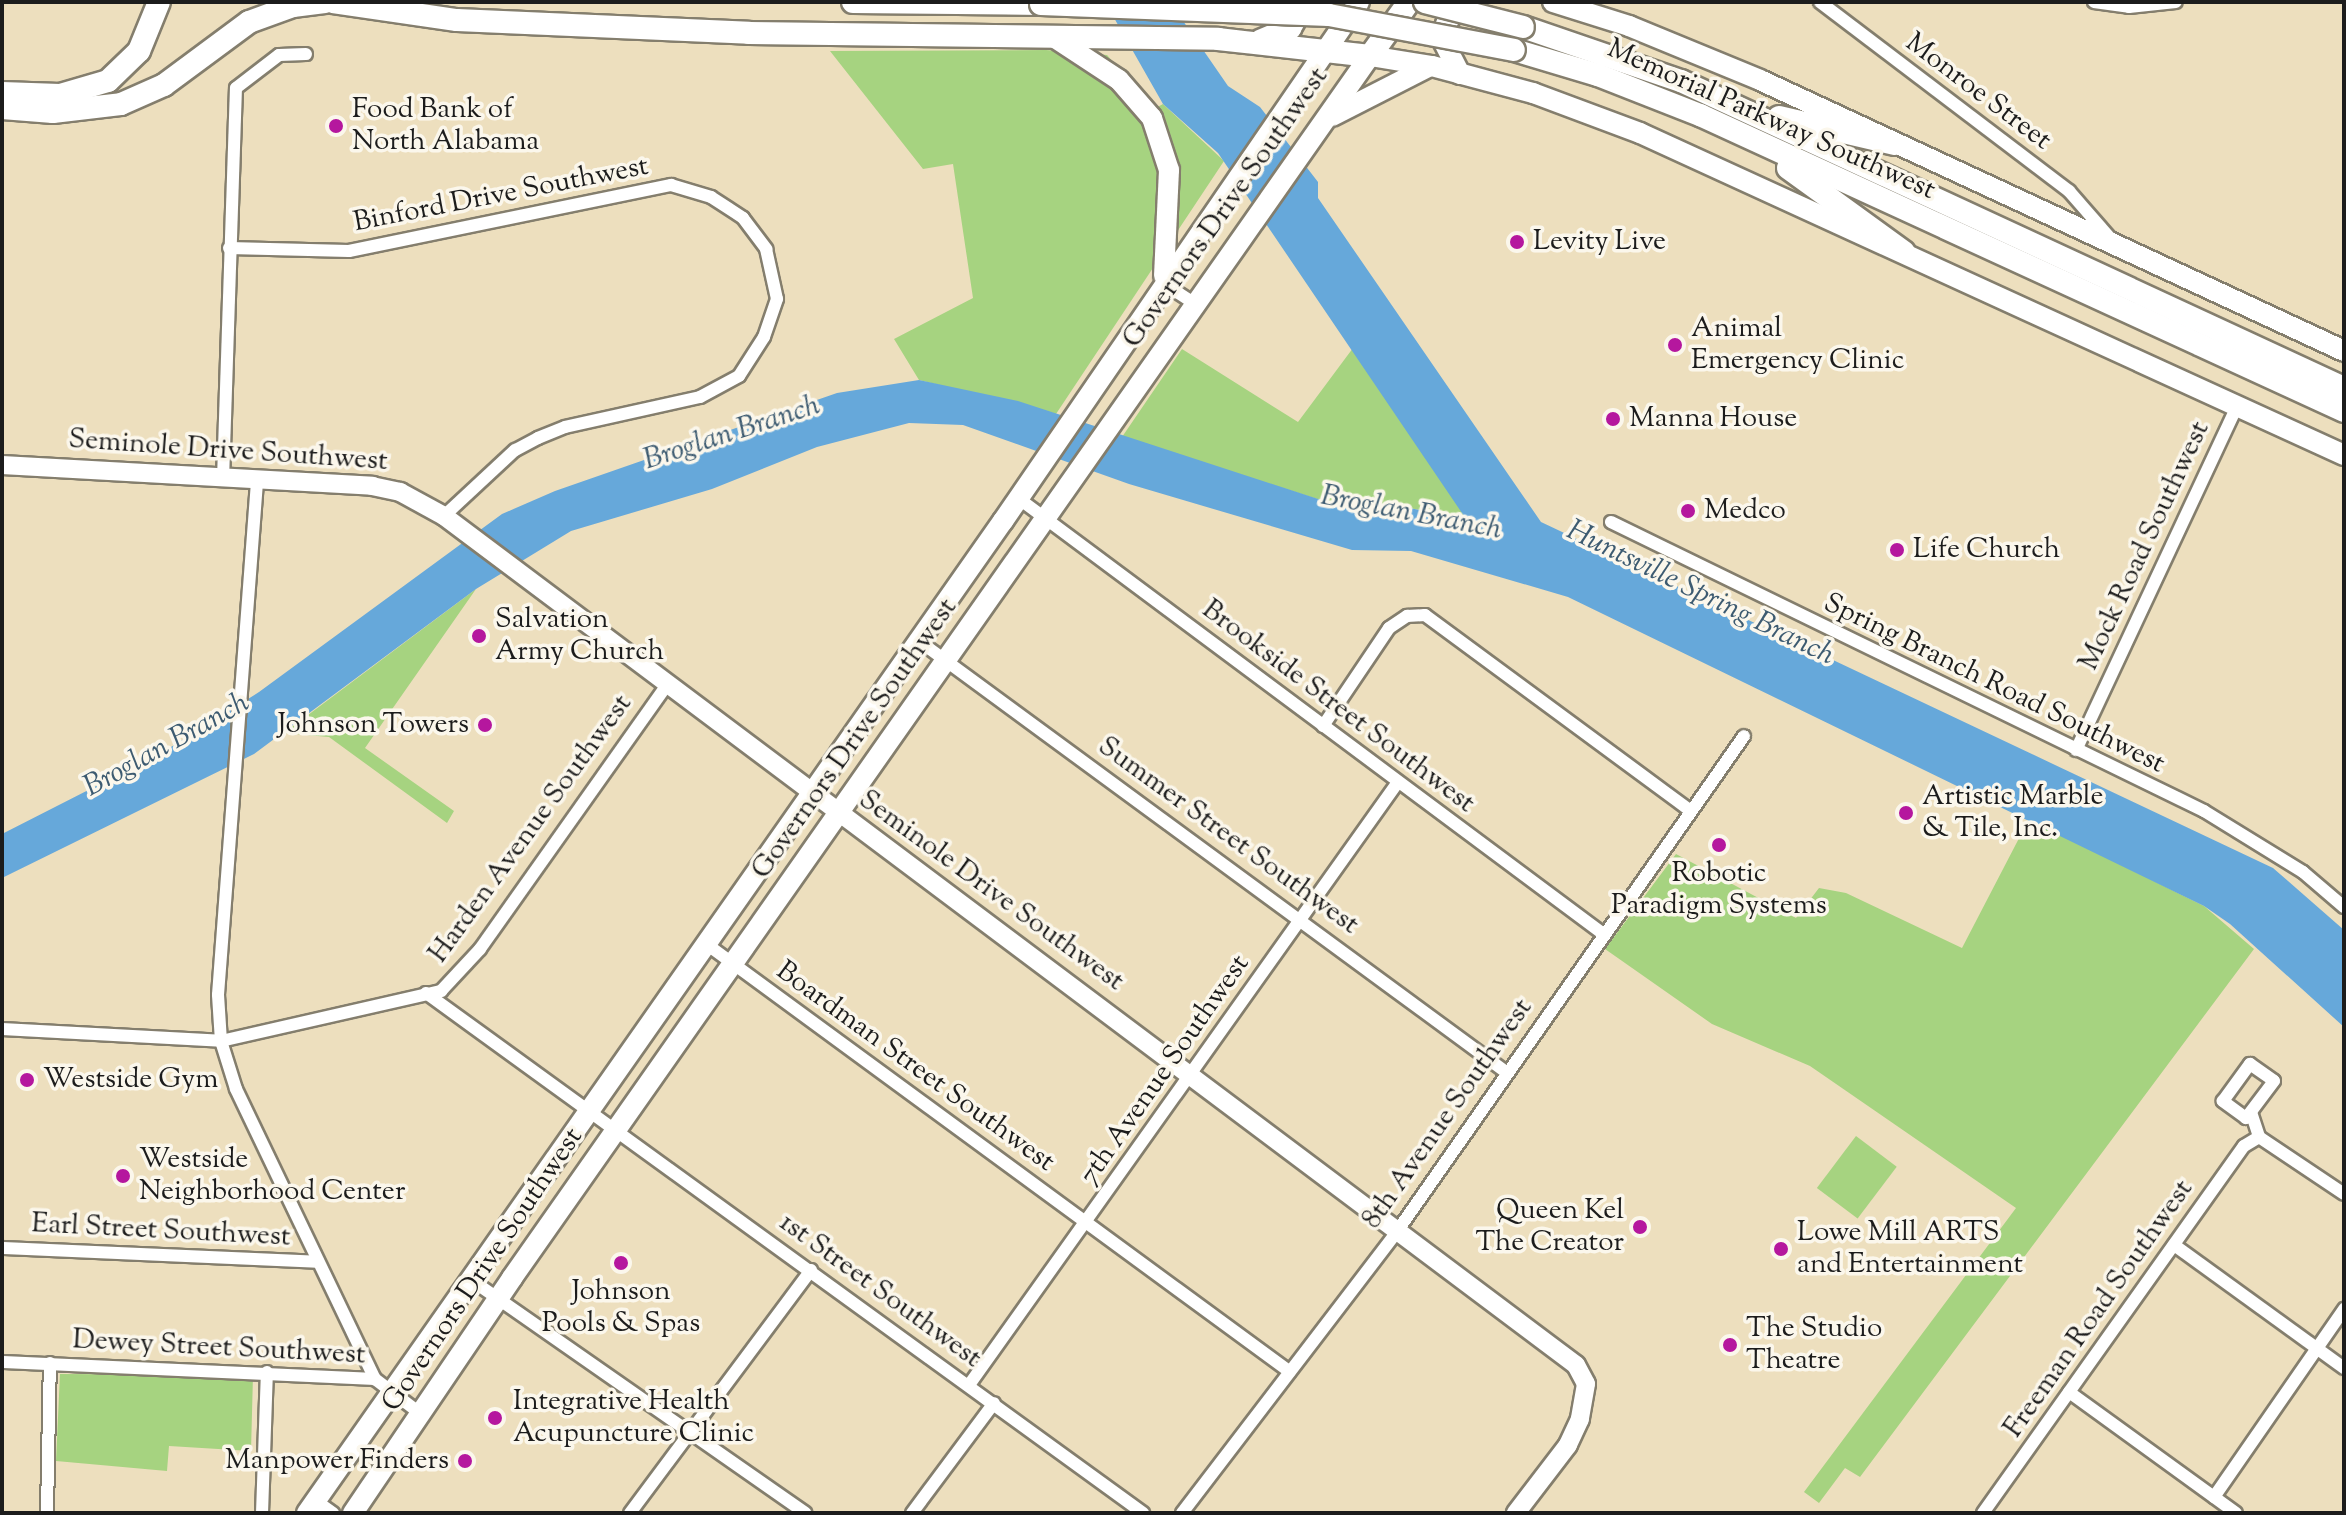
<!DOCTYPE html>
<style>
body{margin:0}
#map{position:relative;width:2346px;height:1515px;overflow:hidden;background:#eddfbe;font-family:"Sorts Mill Goudy",serif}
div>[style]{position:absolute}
.green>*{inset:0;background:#a6d380;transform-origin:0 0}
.water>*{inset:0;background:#66a8da}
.roads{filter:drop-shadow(2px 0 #847e6d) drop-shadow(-2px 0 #847e6d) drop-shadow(0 2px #847e6d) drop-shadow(0 -2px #847e6d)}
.street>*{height:12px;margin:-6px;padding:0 6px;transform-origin:6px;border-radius:6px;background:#fff}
.secondary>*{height:18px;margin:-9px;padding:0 9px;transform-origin:9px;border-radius:9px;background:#fff}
.primary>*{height:20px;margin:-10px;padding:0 10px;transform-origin:10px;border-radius:10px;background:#fff}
.highway>*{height:22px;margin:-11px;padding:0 11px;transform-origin:11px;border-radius:11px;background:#fff}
.bridges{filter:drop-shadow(2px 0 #847e6d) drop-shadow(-2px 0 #847e6d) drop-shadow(0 2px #847e6d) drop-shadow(0 -2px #847e6d)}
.highway-bridge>*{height:22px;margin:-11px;padding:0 11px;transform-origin:11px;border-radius:11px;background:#fff}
.dots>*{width:22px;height:22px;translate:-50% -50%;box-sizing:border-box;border:4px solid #fbf7ec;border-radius:50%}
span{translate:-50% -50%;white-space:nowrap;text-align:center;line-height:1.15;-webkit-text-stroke:7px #fbf7ec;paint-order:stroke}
.street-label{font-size:28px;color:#1c1c1c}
.poi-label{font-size:28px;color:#1c1c1c}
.left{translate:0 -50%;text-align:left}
.right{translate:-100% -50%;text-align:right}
.water-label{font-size:30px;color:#3d5b71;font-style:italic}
.frame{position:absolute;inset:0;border:4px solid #1c1c1c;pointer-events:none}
</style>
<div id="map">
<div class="green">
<div style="clip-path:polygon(1046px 50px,1107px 55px,1154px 109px,1163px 104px,1224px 161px,1056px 414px,919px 380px,894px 339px,973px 298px,953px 164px,923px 169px,830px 51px)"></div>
<div style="clip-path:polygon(1353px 348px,1467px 519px,1394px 505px,1355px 511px,1122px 437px,1182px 349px,1298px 422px)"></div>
<div style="clip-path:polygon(476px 589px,365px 748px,454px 811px,447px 823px,329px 737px,284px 733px)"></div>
<div style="clip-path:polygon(2029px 819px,2204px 906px,2254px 949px,1860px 1477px,1845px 1468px,1819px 1503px,1804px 1492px,2016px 1208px,1810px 1066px,1712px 1024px,1605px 949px,1676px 854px,1796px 918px,1819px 888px,1846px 893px,1962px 948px)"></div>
<div style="left:1856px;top:1136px;width:51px;height:65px;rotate:37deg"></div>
<div style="clip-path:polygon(60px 1374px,253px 1375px,251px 1451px,169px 1446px,167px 1471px,56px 1461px)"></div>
</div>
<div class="water">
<div style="clip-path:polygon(1105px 2px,1170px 2px,1228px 86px,1260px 107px,1318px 182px,1318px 198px,1541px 522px,2273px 868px,2344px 930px,2344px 1027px,2230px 924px,2204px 906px,1568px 597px,1411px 551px,1352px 550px,1129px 484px,963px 425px,909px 423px,817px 447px,712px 489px,571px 531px,476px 589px,254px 754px,2px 878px,2px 834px,163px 752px,259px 692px,502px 514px,555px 491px,837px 393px,919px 380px,1018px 401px,1355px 511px,1394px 505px,1466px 519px,1218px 153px,1163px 104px)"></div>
</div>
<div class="roads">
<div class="street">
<div style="left:1820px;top:2px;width:313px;rotate:37.2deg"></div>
<div style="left:2069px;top:191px;width:62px;rotate:48.9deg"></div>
<div style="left:2094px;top:2px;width:35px;rotate:8deg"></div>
<div style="left:2129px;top:7px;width:47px;rotate:-6.1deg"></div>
<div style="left:229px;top:248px;width:120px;rotate:1.4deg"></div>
<div style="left:349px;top:251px;width:329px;rotate:-11.6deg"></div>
<div style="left:671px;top:185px;width:42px;rotate:16.7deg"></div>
<div style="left:711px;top:197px;width:38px;rotate:33deg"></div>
<div style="left:743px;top:218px;width:39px;rotate:53deg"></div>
<div style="left:766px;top:249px;width:51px;rotate:77.6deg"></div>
<div style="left:777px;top:299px;width:40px;rotate:108.9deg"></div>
<div style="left:764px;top:337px;width:46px;rotate:122.7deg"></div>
<div style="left:739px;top:376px;width:44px;rotate:151.7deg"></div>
<div style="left:700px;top:397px;width:138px;rotate:167.5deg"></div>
<div style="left:565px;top:427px;width:29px;rotate:158deg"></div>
<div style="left:538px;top:438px;width:26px;rotate:152deg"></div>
<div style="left:515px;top:450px;width:97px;rotate:137.1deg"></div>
<div style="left:1163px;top:283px;width:38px;rotate:33deg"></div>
<div style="left:223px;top:479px;width:391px;rotate:-88.1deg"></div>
<div style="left:236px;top:88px;width:54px;rotate:-37.5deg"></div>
<div style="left:279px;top:55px;width:27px;rotate:-2deg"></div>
<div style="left:257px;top:482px;width:514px;rotate:94.35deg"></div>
<div style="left:218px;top:995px;width:46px;rotate:86.3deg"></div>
<div style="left:221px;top:1041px;width:50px;rotate:72.6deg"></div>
<div style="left:236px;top:1089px;width:322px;rotate:64.4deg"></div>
<div style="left:1018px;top:498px;width:728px;rotate:36.68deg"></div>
<div style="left:1611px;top:522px;width:660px;rotate:25.98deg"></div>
<div style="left:2204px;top:811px;width:116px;rotate:31.6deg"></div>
<div style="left:2303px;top:872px;width:54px;rotate:40.5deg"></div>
<div style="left:919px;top:641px;width:728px;rotate:36.29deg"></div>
<div style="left:1323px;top:726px;width:118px;rotate:-56deg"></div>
<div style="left:1389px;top:628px;width:22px;rotate:-34deg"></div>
<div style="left:1407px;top:616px;width:18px;rotate:-3deg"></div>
<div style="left:1425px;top:615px;width:330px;rotate:36.4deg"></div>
<div style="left:2076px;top:750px;width:380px;rotate:-64.9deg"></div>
<div style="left:705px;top:943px;width:725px;rotate:36.25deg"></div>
<div style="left:426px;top:993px;width:886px;rotate:35.95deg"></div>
<div style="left:2px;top:1029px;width:219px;rotate:3.1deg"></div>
<div style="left:221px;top:1041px;width:226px;rotate:-12.8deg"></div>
<div style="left:441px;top:991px;width:57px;rotate:-47.1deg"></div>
<div style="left:480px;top:949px;width:326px;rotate:-54.7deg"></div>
<div style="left:2251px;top:1112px;width:8px;rotate:130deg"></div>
<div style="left:2246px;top:1118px;width:29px;rotate:-144deg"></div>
<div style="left:2223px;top:1101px;width:46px;rotate:-53.9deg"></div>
<div style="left:2250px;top:1064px;width:29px;rotate:35deg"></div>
<div style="left:2274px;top:1081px;width:39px;rotate:127deg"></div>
<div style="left:2251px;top:1112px;width:26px;rotate:72deg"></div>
<div style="left:2259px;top:1137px;width:102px;rotate:33.8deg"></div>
<div style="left:2174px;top:1245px;width:210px;rotate:35.9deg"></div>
<div style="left:2px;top:1248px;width:315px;rotate:2.5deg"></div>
<div style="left:470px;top:1279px;width:409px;rotate:34.9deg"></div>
<div style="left:2px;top:1362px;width:373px;rotate:2.6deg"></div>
<div style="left:375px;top:1379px;width:58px;rotate:37.3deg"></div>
<div style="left:969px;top:1385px;width:740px;rotate:-54.57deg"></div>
<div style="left:2069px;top:1392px;width:206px;rotate:35.9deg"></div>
<div style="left:2214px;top:1497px;width:229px;rotate:-55.3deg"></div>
<div style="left:316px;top:1501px;width:21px;rotate:35deg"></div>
<div style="left:47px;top:1513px;width:150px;rotate:-88.9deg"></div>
<div style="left:262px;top:1513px;width:141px;rotate:-88deg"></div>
<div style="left:630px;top:1513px;width:303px;rotate:-53.3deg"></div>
<div style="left:912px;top:1513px;width:137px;rotate:-53.3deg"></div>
<div style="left:1182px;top:1513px;width:356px;rotate:-52.6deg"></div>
<div style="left:1398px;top:1230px;width:603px;rotate:-54.99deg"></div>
<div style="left:1983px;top:1513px;width:450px;rotate:-54.6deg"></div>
<div style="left:2244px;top:1146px;width:17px;rotate:-31deg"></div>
</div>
<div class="secondary">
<div style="left:2px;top:465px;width:371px;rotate:3.2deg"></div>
<div style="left:372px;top:486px;width:29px;rotate:12deg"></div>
<div style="left:400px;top:492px;width:50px;rotate:28.6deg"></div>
<div style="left:444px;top:516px;width:1415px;rotate:36.87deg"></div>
<div style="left:1576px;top:1365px;width:21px;rotate:62deg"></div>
<div style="left:1586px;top:1384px;width:36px;rotate:100deg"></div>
<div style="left:1580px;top:1419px;width:29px;rotate:115deg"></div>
<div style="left:1568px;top:1445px;width:86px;rotate:127.4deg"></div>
</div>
<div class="primary">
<div style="left:1553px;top:2px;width:80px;rotate:17.5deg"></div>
<div style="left:1629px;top:26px;width:142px;rotate:22.4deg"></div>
<div style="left:1760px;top:80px;width:644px;rotate:24.89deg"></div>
<div style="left:1052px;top:36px;width:80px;rotate:33.3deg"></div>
<div style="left:1119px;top:80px;width:50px;rotate:49deg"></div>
<div style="left:1152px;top:118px;width:55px;rotate:71.9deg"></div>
<div style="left:1169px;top:170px;width:106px;rotate:92.7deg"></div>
<div style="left:1460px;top:74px;width:36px;rotate:-117deg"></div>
<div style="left:1444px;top:42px;width:18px;rotate:-84deg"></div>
<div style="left:1446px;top:24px;width:27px;rotate:-56deg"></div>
<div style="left:1332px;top:116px;width:108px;rotate:-27deg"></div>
<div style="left:307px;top:1513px;width:1212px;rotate:-54.95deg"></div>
<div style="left:1003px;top:521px;width:629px;rotate:-55.55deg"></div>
<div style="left:353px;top:1513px;width:284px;rotate:-55.9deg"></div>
<div style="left:512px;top:1278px;width:1493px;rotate:-54.93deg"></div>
<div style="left:1370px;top:56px;width:63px;rotate:9.2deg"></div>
<div style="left:1432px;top:66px;width:105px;rotate:15deg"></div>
<div style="left:1533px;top:93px;width:114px;rotate:20.5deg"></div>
<div style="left:1640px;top:133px;width:774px;rotate:24.58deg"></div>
</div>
<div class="highway">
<div style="left:333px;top:2px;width:125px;rotate:8.3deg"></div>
<div style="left:457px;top:20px;width:292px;rotate:2.5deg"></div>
<div style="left:749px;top:33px;width:469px;rotate:0.7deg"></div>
<div style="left:1218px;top:39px;width:153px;rotate:6.4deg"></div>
<div style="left:1370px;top:56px;width:67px;rotate:-54.2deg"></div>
<div style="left:853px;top:2px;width:188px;rotate:0.6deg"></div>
<div style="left:1523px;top:27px;width:167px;rotate:18.9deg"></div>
<div style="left:1681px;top:81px;width:731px;rotate:24.85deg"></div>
<div style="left:1260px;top:41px;width:33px;rotate:-23deg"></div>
<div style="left:1290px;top:28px;width:30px;rotate:-60deg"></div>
<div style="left:1514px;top:50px;width:88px;rotate:16.6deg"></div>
<div style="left:1598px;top:75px;width:110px;rotate:21.4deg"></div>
<div style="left:1700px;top:115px;width:709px;rotate:24.68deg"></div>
<div style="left:2px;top:93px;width:58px;rotate:2deg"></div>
<div style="left:60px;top:95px;width:50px;rotate:-16.3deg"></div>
<div style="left:108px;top:81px;width:43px;rotate:-44.1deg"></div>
<div style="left:139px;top:51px;width:53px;rotate:-67.8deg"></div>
<div style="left:2px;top:108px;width:51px;rotate:4.5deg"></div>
<div style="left:53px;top:112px;width:68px;rotate:-6.7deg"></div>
<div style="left:121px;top:104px;width:47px;rotate:-23.8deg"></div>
<div style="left:164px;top:85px;width:106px;rotate:-36.5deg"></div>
<div style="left:249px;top:22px;width:47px;rotate:-20deg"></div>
<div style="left:293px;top:6px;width:32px;rotate:-7deg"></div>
<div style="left:1779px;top:117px;width:119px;rotate:13.1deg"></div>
<div style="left:1788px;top:168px;width:143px;rotate:35.9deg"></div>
</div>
</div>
<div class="bridges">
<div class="highway-bridge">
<div style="left:1425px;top:2px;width:101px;rotate:14.3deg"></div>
<div style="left:1041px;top:4px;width:288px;rotate:2.2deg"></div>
<div style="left:1329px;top:15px;width:188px;rotate:10.7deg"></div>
</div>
</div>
<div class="dots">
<div style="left:336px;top:126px;background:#b5179e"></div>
<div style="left:1517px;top:242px;background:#b5179e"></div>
<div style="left:1675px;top:345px;background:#b5179e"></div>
<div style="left:1613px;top:419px;background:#b5179e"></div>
<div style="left:1688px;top:511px;background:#b5179e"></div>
<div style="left:1897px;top:550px;background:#b5179e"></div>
<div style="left:479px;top:636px;background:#b5179e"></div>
<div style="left:485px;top:725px;background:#b5179e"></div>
<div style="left:1906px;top:813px;background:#b5179e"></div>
<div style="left:1719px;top:845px;background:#b5179e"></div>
<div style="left:27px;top:1080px;background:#b5179e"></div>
<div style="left:123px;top:1176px;background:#b5179e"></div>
<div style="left:1640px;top:1227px;background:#b5179e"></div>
<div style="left:1781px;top:1249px;background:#b5179e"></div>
<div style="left:621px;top:1263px;background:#b5179e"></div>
<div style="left:1730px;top:1345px;background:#b5179e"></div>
<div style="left:495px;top:1418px;background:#b5179e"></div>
<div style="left:465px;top:1461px;background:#b5179e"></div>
</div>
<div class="street-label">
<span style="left:1978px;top:92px;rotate:37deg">Monroe Street</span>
<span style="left:1771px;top:120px;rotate:24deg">Memorial Parkway Southwest</span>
<span style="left:501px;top:195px;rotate:-11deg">Binford Drive Southwest</span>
<span style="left:1226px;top:208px;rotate:-55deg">Governors Drive Southwest</span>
<span style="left:228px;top:451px;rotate:4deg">Seminole Drive Southwest</span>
<span style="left:2145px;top:546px;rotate:-65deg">Mock Road Southwest</span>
<span style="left:1994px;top:684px;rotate:26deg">Spring Branch Road Southwest</span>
<span style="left:1338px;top:707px;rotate:37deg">Brookside Street Southwest</span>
<span style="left:855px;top:739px;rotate:-55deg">Governors Drive Southwest</span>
<span style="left:531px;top:829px;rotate:-54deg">Harden Avenue Southwest</span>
<span style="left:1228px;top:836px;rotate:36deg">Summer Street Southwest</span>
<span style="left:991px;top:891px;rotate:36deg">Seminole Drive Southwest</span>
<span style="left:915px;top:1067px;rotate:36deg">Boardman Street Southwest</span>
<span style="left:1165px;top:1070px;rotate:-55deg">7th Avenue Southwest</span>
<span style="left:1448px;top:1114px;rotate:-55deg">8th Avenue Southwest</span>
<span style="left:161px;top:1231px;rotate:3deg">Earl Street Southwest</span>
<span style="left:483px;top:1270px;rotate:-56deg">Governors Drive Southwest</span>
<span style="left:880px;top:1291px;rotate:36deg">1st Street Southwest</span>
<span style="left:2099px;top:1309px;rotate:-55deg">Freeman Road Southwest</span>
<span style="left:219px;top:1348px;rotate:3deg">Dewey Street Southwest</span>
</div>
<div class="poi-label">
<span class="left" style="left:352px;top:126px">Food Bank of<br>North Alabama</span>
<span class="left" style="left:1533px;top:242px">Levity Live</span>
<span class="left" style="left:1691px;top:345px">Animal<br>Emergency Clinic</span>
<span class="left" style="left:1629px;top:419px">Manna House</span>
<span class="left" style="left:1704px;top:511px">Medco</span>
<span class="left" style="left:1913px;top:550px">Life Church</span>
<span class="left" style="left:495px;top:636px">Salvation<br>Army Church</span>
<span class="right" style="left:469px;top:725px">Johnson Towers</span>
<span class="left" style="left:1922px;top:813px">Artistic Marble<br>&amp; Tile, Inc.</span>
<span style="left:1719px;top:890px">Robotic<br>Paradigm Systems</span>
<span class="left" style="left:43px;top:1080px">Westside Gym</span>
<span class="left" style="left:139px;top:1176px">Westside<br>Neighborhood Center</span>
<span class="right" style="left:1624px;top:1227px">Queen Kel<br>The Creator</span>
<span class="left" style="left:1797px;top:1249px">Lowe Mill ARTS<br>and Entertainment</span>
<span style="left:621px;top:1308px">Johnson<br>Pools &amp; Spas</span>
<span class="left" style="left:1746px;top:1345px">The Studio<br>Theatre</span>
<span class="left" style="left:513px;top:1418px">Integrative Health<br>Acupuncture Clinic</span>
<span class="right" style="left:449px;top:1461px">Manpower Finders</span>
</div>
<div class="water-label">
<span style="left:732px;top:434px;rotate:-18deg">Broglan Branch</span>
<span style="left:1411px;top:514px;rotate:11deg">Broglan Branch</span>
<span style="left:1700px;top:594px;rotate:26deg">Huntsville Spring Branch</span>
<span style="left:167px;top:746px;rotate:-29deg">Broglan Branch</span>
</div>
<div class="frame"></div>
</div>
